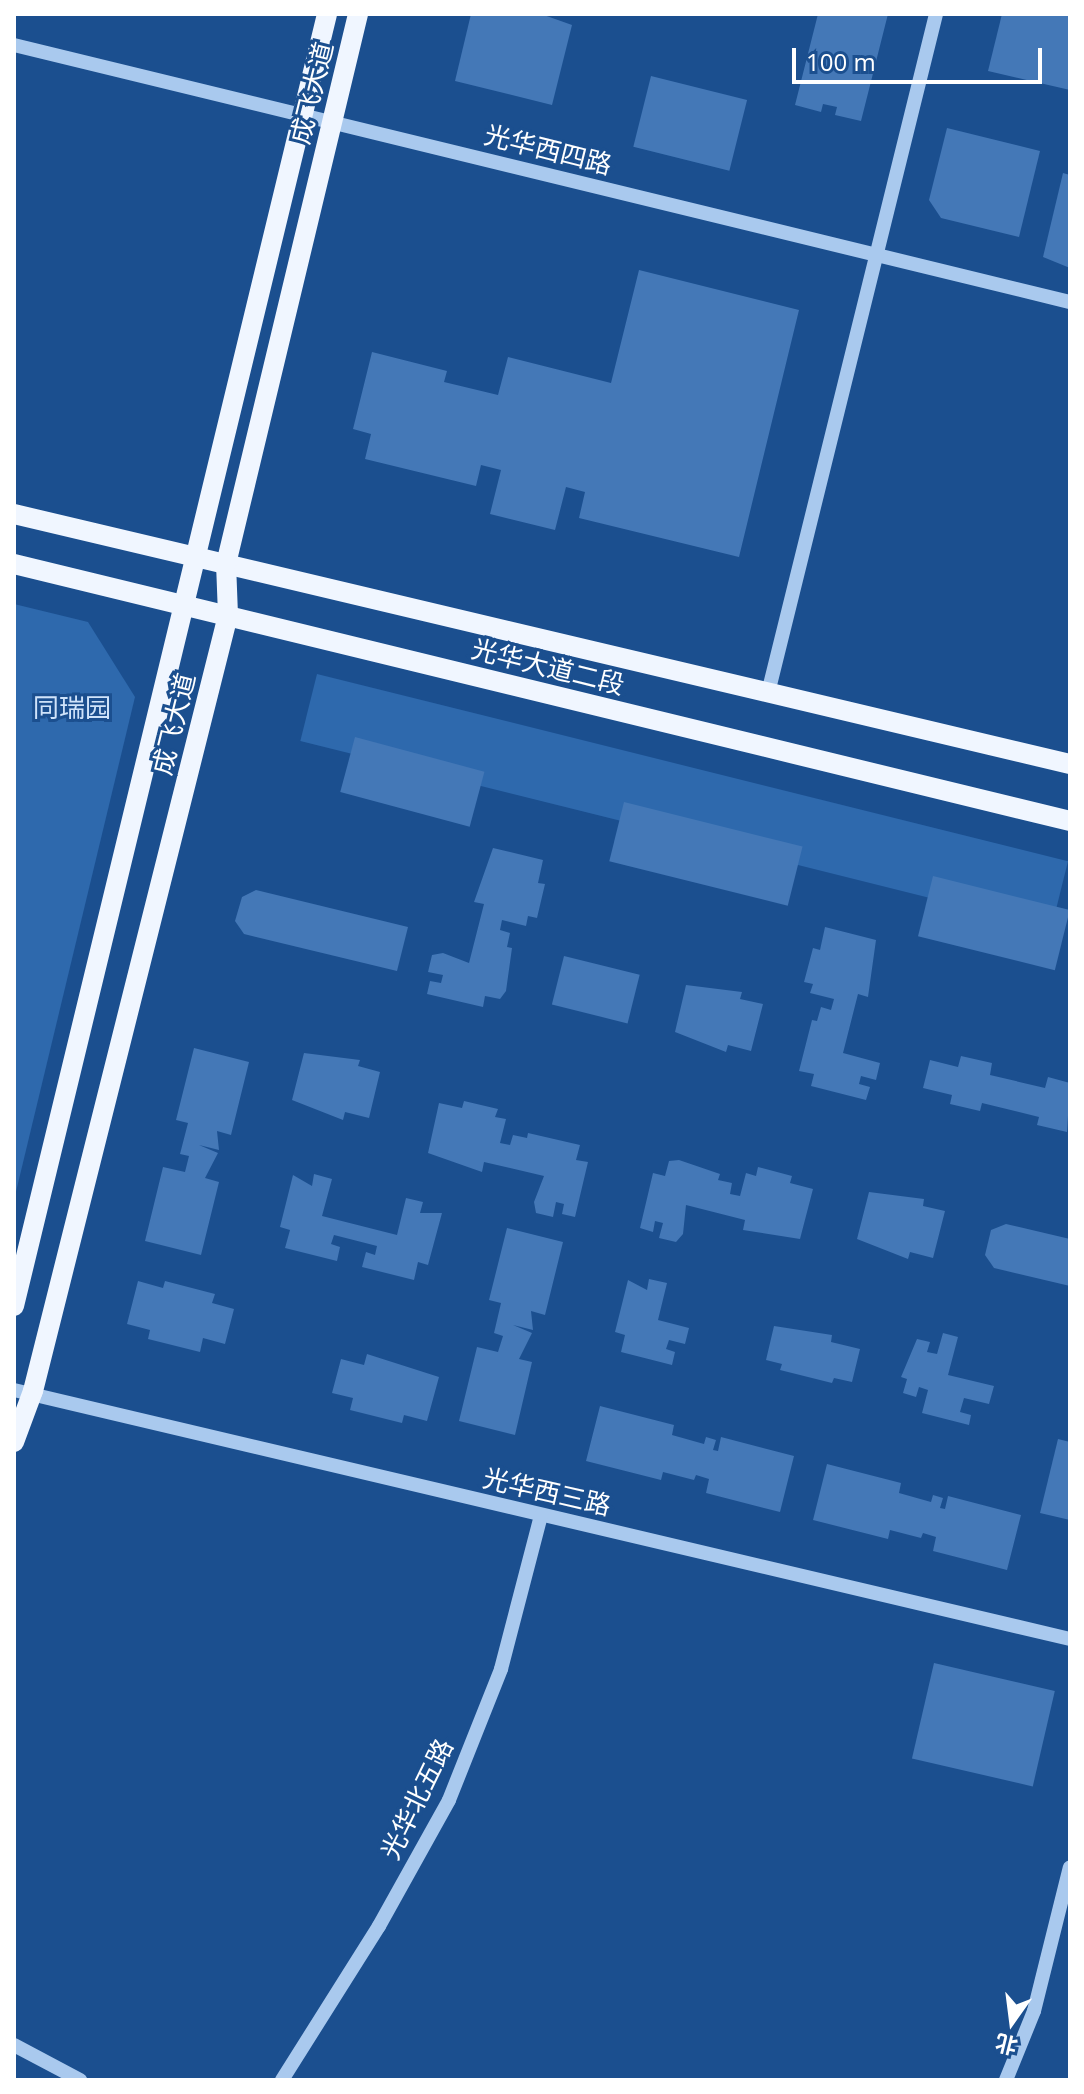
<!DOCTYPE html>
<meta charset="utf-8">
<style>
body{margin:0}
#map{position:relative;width:1084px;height:2094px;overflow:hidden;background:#1b4f8f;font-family:"Open Sans","Noto Sans SC",sans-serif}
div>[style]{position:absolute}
.green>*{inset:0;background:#2e69ad;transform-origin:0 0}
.building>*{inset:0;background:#4478b7;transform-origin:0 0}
.minor>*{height:14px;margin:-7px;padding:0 7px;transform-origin:7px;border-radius:7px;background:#a9c9ee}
.major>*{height:20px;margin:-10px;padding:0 10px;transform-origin:10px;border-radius:10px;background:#f0f6ff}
span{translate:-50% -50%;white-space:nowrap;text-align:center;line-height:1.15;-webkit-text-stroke:6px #1b4f8f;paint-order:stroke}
.street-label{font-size:26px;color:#fff}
.park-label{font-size:26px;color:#cfe3fa}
.frame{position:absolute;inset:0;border:16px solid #fff;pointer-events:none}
.north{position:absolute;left:972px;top:1982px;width:80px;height:80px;-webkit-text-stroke:6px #1b4f8f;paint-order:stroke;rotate:194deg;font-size:22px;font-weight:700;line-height:32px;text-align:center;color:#fff}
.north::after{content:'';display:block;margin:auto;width:28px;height:36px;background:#fff;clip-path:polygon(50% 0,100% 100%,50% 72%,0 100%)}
.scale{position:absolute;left:792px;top:48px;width:250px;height:36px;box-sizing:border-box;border:4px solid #fff;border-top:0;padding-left:10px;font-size:24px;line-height:28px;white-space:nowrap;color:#fff;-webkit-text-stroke:6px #1b4f8f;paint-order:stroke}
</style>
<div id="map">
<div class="green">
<div style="clip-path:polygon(14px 604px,88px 622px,135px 697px,14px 1200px)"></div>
<div style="left:317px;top:674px;width:774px;height:69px;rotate:14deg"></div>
</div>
<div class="building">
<div style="clip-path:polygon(471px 14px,541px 14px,572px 25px,552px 105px,455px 81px)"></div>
<div style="clip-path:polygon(818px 14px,888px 14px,861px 121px,835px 115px,837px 107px,823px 104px,821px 112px,795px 105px)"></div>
<div style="clip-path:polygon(1002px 14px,1070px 14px,1070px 90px,988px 71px)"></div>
<div style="left:651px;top:76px;width:99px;height:73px;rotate:14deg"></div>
<div style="clip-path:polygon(947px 128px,1040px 151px,1019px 237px,941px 218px,929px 200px)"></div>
<div style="clip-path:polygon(1063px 173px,1070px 175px,1070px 268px,1043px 257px)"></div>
<div style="clip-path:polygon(639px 270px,799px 310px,739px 557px,579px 518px,585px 492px,566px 487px,555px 530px,490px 514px,501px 470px,481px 465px,476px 486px,365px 459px,371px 434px,353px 429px,372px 352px,447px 371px,444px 382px,498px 395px,508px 357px,611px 383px)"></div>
<div style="left:355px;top:737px;width:134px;height:57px;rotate:15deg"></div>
<div style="left:624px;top:802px;width:184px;height:61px;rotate:14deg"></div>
<div style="clip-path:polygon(493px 848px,543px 860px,538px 883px,545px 884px,537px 918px,528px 916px,526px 926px,502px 920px,500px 930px,510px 933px,507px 947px,512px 948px,506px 991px,500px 999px,485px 996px,483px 1007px,427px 994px,430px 981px,441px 983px,443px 975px,428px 972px,432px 955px,443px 953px,469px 963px,484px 904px,474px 902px)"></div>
<div style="left:933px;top:876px;width:141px;height:62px;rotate:14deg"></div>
<div style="clip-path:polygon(256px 890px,408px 927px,397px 971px,244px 934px,235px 921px,242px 897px)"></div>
<div style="clip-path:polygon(825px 927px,876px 940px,868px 997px,858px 994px,843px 1053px,880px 1063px,876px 1080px,861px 1076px,859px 1084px,870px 1087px,866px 1100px,811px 1086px,814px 1074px,799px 1071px,812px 1020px,817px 1021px,821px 1007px,831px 1010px,834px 999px,810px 993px,813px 984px,804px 982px,813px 948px,820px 950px)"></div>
<div style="left:564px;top:956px;width:78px;height:50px;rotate:14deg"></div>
<div style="clip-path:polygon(686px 985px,742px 992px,740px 999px,763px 1004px,751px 1051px,728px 1045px,726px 1052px,675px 1032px)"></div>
<div style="clip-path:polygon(194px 1048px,249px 1062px,231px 1135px,217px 1131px,219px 1150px,199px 1145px,218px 1153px,205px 1178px,219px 1182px,201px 1255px,145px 1241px,163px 1167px,185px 1172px,189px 1156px,180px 1154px,188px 1123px,176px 1120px)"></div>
<div style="clip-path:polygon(304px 1053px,360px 1060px,358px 1066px,380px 1072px,369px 1118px,345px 1112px,343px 1120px,292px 1100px)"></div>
<div style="clip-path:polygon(961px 1056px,992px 1063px,990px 1075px,1045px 1088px,1048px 1077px,1070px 1083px,1067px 1132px,1037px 1125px,1039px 1117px,982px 1103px,980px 1111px,950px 1104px,952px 1095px,923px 1088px,930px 1060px,958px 1067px)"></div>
<div style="clip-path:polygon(464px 1101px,498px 1109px,495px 1117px,506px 1119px,500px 1143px,510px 1145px,513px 1135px,527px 1138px,528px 1133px,580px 1145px,576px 1160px,588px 1162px,575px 1217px,562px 1214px,564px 1204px,556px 1202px,553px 1217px,536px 1213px,534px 1202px,544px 1176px,484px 1162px,482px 1172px,428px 1153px,439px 1103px,462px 1108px)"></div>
<div style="clip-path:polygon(679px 1160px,720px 1174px,718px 1180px,732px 1183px,730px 1194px,740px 1196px,746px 1173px,756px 1176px,758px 1167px,792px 1176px,790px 1183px,813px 1189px,800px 1239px,743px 1230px,745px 1220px,686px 1205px,683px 1234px,676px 1242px,659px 1238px,663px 1223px,655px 1221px,653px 1232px,640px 1228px,653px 1173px,665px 1176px,669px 1161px)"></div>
<div style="clip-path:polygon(314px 1174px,332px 1179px,322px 1216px,397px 1235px,406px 1198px,423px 1202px,420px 1213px,442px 1213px,428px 1265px,418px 1262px,414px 1280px,362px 1267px,366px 1252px,375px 1255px,377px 1246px,334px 1235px,331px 1244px,340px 1247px,337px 1261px,285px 1248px,290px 1230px,280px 1227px,293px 1175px,312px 1186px)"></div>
<div style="clip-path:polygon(869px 1192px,924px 1199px,923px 1206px,945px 1211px,933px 1258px,910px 1252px,908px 1259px,857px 1239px)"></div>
<div style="clip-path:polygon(1006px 1224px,1070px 1239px,1070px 1286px,994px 1268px,985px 1255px,991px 1230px)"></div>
<div style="clip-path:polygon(507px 1228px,563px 1242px,545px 1315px,531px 1311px,533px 1330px,513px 1325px,532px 1333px,519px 1359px,532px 1362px,515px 1435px,459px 1421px,477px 1347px,498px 1352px,503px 1336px,494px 1333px,501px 1303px,489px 1300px)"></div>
<div style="clip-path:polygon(649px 1279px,667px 1283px,658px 1320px,689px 1328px,685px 1344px,669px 1340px,666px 1349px,675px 1352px,672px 1365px,621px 1352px,625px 1335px,615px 1332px,628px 1280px,647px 1290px)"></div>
<div style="clip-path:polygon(138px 1281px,163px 1288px,165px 1281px,215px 1294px,212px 1303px,234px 1309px,225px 1344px,203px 1338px,200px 1352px,148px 1339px,150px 1330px,127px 1324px)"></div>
<div style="clip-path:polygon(774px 1326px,832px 1335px,831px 1342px,860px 1349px,852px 1382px,834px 1378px,832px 1383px,780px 1370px,782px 1364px,766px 1360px)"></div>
<div style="clip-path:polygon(943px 1333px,958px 1337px,948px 1375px,994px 1386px,989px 1404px,964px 1398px,960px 1412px,971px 1415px,969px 1425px,922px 1413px,928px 1390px,919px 1387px,916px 1397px,903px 1393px,907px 1379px,901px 1377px,917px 1339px,930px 1342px,927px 1352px,937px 1354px)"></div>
<div style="clip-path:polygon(367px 1354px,439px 1377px,427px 1421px,404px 1415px,402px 1423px,350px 1410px,353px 1398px,332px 1393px,341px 1359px,364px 1365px)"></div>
<div style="clip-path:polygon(600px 1406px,674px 1425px,672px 1435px,704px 1444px,706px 1437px,716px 1440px,713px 1450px,718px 1451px,721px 1437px,794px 1456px,780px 1512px,706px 1493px,709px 1479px,696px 1475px,694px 1480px,663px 1472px,661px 1480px,586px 1461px)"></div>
<div style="clip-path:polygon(1058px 1439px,1070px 1442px,1070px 1520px,1040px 1513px)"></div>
<div style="clip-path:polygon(827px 1464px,901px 1483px,899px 1493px,931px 1502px,933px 1495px,943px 1498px,940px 1508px,945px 1509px,948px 1496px,1021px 1515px,1007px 1570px,933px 1551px,936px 1537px,923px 1533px,921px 1538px,890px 1530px,888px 1539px,813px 1520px)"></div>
<div style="left:934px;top:1663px;width:124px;height:98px;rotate:13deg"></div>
</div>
<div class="minor">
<div style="left:14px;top:45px;width:1087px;rotate:13.68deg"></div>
<div style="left:768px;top:693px;width:699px;rotate:-76.1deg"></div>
<div style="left:14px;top:1390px;width:1085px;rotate:13.27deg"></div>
<div style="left:14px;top:2045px;width:75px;rotate:27.9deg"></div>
<div style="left:282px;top:2080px;width:182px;rotate:-57.8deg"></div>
<div style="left:379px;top:1926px;width:144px;rotate:-60.9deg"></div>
<div style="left:449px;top:1800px;width:141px;rotate:-68.3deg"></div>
<div style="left:501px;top:1669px;width:159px;rotate:-75.4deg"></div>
<div style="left:1006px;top:2080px;width:74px;rotate:-67.9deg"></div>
<div style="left:1034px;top:2011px;width:148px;rotate:-76deg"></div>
</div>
<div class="major">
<div style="left:14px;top:514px;width:1085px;rotate:13.32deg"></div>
<div style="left:14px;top:564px;width:1087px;rotate:13.68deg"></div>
<div style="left:14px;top:1306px;width:1329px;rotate:-76.38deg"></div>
<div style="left:14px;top:1442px;width:54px;rotate:-69.6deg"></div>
<div style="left:33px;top:1391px;width:800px;rotate:-75.89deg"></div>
<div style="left:228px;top:615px;width:51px;rotate:-92.2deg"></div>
<div style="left:226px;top:564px;width:566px;rotate:-76.5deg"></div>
</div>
<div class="street-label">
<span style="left:312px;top:93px;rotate:-76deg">成飞大道</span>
<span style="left:548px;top:150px;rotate:14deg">光华西四路</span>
<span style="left:548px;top:667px;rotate:14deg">光华大道二段</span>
<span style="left:174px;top:724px;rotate:-76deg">成飞大道</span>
<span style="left:547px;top:1492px;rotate:13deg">光华西三路</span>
<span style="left:417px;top:1799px;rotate:-64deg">光华北五路</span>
</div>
<div class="park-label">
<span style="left:72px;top:708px">同瑞园</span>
</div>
<div class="frame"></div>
<div class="north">北</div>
<div class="scale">100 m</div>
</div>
